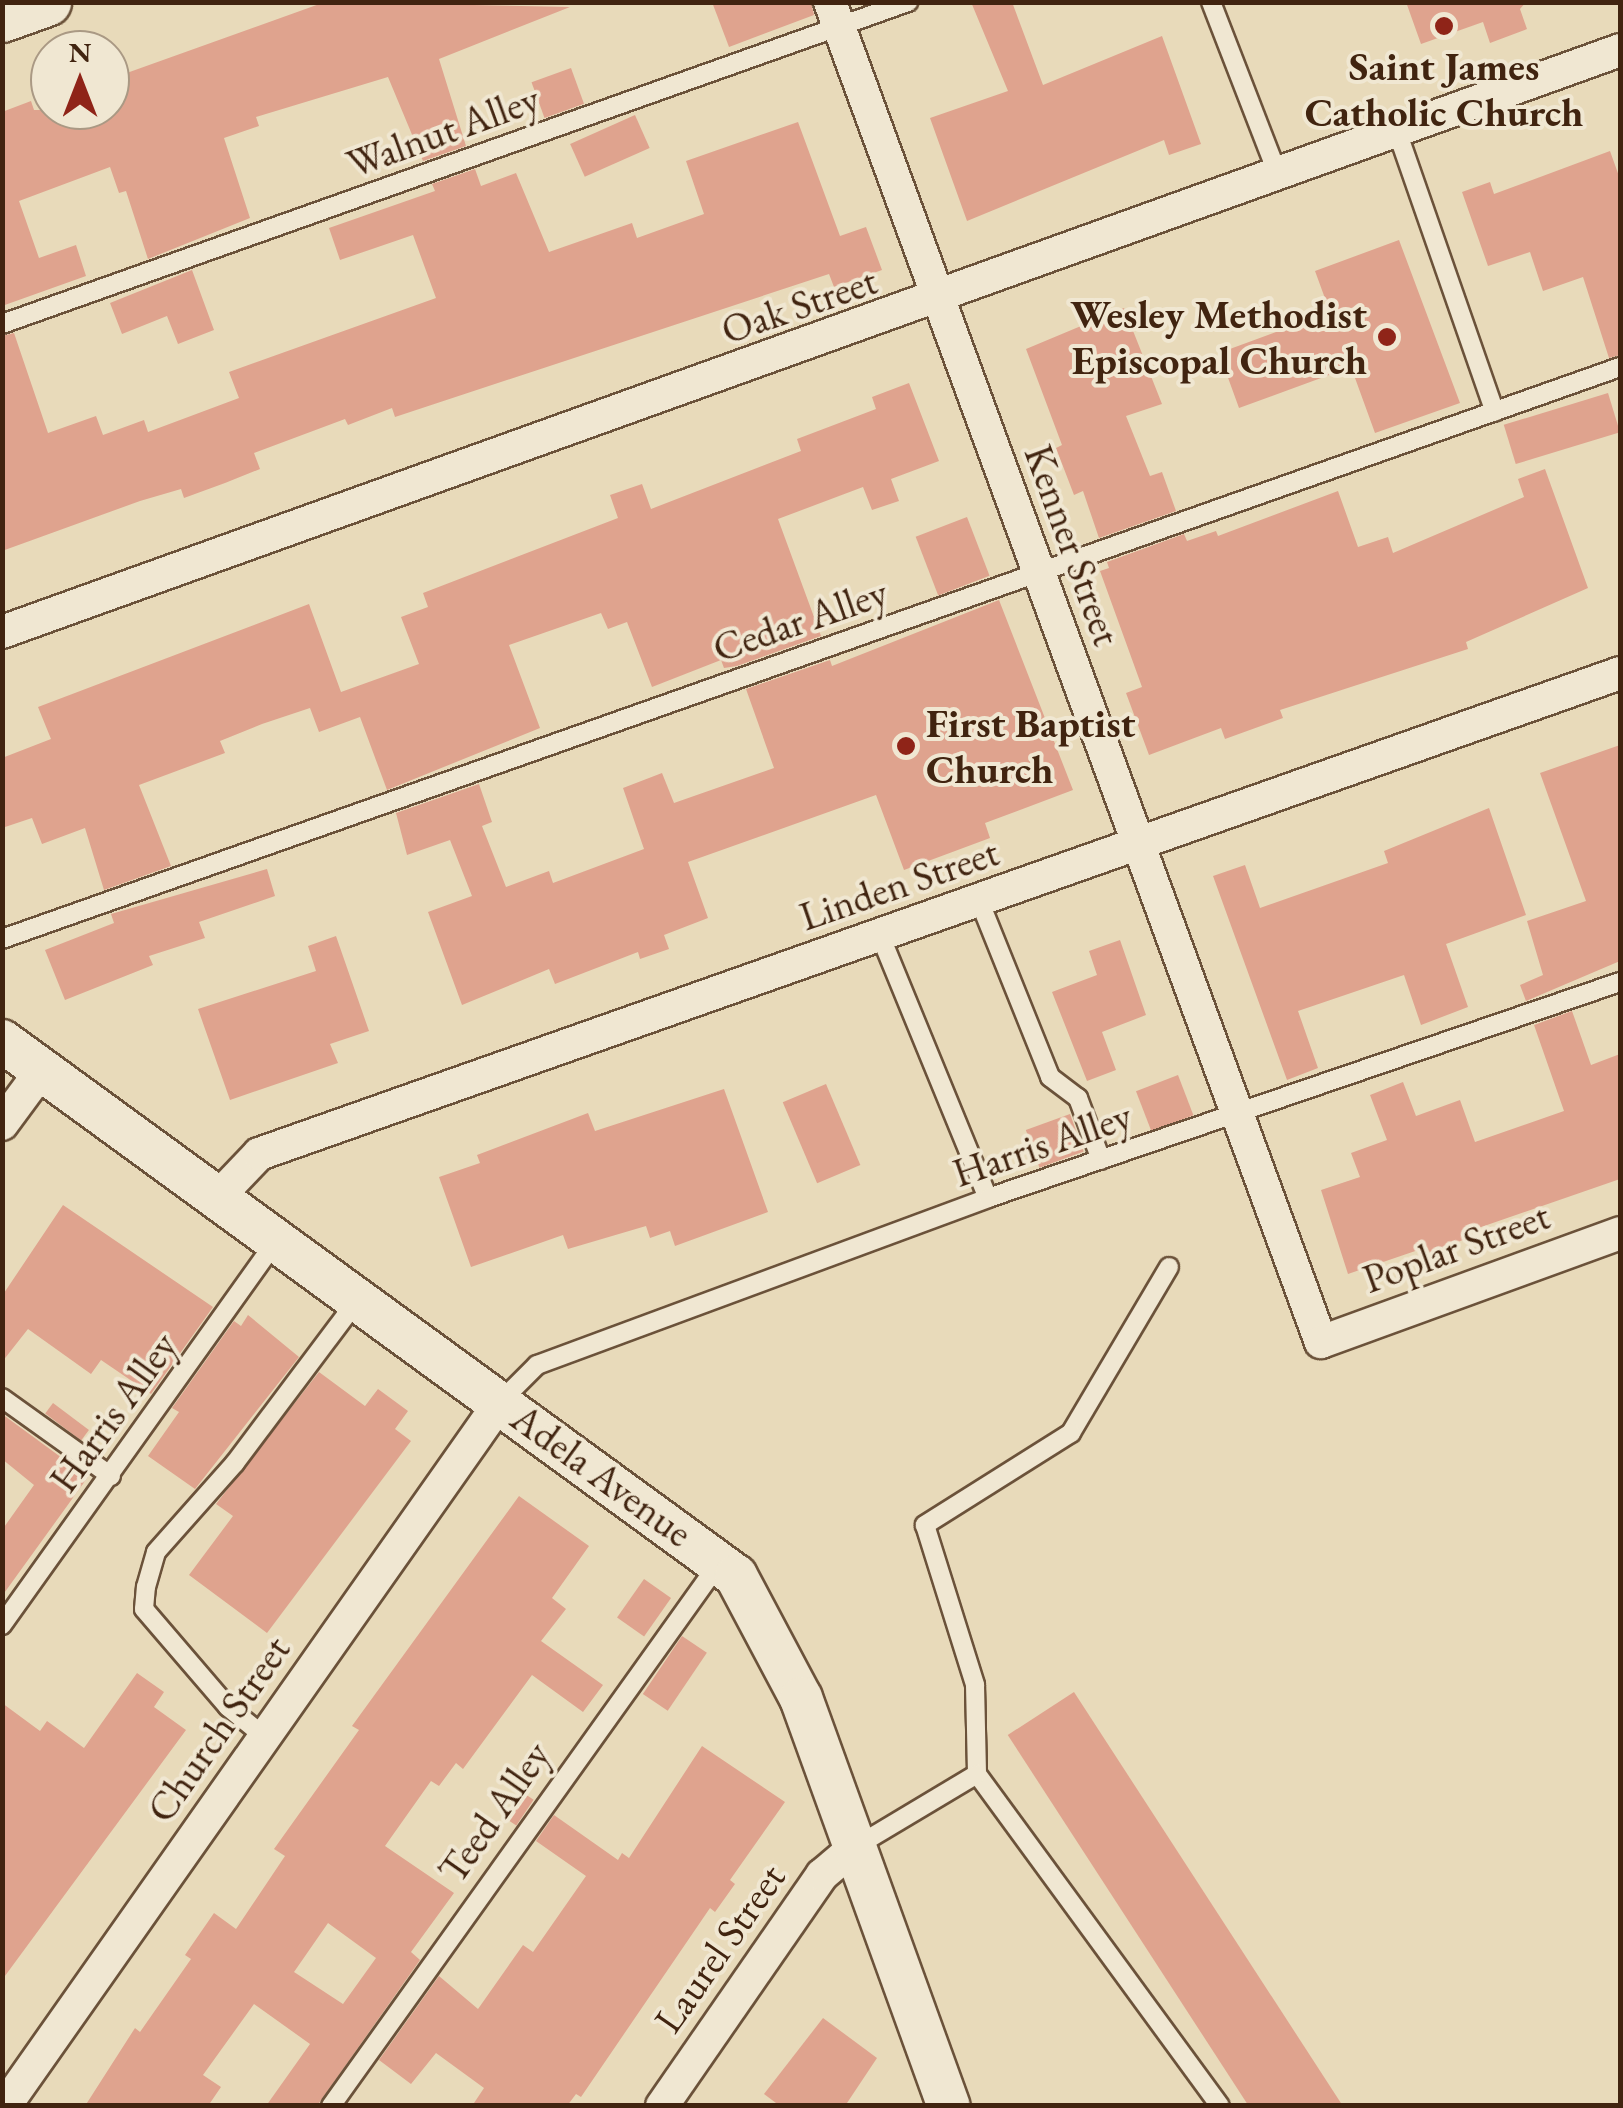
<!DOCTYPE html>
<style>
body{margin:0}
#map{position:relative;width:1623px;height:2108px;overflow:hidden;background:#e8daba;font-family:"EB Garamond",serif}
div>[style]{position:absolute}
.building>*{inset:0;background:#dfa38e;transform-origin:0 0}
.roads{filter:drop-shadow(2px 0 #6b523a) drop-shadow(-2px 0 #6b523a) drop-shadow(0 2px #6b523a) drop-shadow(0 -2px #6b523a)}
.service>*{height:18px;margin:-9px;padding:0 9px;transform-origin:9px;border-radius:9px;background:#f0e7d2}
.minor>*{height:32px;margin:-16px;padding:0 16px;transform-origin:16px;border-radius:16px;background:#f0e7d2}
.tertiary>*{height:42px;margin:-21px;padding:0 21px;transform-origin:21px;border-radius:21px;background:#f0e7d2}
.secondary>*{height:48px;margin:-24px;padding:0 24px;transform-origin:24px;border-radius:24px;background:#f0e7d2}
.dots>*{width:28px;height:28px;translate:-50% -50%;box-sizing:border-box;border:5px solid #f0e7d2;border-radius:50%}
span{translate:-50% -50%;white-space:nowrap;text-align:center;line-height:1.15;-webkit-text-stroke:8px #f0e7d2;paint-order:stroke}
.poi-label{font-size:40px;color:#412410;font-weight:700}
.right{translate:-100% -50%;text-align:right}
.left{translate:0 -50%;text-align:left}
.street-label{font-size:40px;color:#412410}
.frame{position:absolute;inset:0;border:5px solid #412410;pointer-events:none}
.north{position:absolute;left:30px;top:30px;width:100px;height:100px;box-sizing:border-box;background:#f0e7d2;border:2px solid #aa9984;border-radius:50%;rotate:0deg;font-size:28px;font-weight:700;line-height:40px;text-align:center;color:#412410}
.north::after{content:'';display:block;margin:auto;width:35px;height:45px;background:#8f2418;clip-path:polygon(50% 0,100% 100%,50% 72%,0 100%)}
</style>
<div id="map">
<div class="building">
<div style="clip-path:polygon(325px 2px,570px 7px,439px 59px,466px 146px,423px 161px,388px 77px,256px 117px,259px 126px,224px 138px,250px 218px,148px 259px,126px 191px,119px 193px,110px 167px,19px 201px,39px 258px,76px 245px,86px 276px,2px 306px,2px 112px,31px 101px,34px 110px,110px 110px,110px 79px)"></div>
<div style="clip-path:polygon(712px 2px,811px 2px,814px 15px,729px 47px)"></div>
<div style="clip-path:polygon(971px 2px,1012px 2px,1043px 85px,1162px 36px,1201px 144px,1169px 155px,1164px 140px,967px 221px,930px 118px,1008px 91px)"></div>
<div style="clip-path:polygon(1406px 2px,1526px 2px,1520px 9px,1527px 29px,1490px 43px,1483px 22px,1421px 44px)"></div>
<div style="left:571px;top:68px;width:38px;height:42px;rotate:70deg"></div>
<div style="left:635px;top:115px;width:36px;height:71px;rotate:66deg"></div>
<div style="clip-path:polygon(798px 122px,840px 236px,866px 227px,882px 270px,834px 287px,829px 274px,395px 417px,392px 408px,348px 425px,345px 419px,254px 453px,260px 469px,225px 483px,184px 498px,181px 489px,140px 501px,2px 551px,2px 336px,14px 333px,48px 433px,96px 416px,103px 435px,144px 420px,148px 432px,239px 398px,229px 372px,436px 298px,413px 235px,340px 260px,329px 228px,435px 191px,432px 184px,475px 169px,481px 186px,516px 173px,549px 252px,632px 223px,637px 238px,704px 214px,686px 161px)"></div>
<div style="clip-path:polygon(1610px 151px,1620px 179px,1620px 355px,1609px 358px,1583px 277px,1543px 291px,1530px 252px,1488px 266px,1462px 192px,1490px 182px,1494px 194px)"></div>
<div style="clip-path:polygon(1399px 240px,1460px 403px,1375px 433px,1351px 367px,1239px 408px,1219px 353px,1330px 312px,1315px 271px)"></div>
<div style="clip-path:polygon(192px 270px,214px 330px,178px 344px,167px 316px,122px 334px,110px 303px)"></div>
<div style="clip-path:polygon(1124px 308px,1162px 404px,1126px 416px,1150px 476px,1162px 472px,1176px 511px,1099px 538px,1083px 491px,1074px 495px,1056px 448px,1062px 445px,1026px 349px)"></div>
<div style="clip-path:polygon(909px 383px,939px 461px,891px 479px,899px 501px,872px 510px,863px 487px,778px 519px,821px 636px,737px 666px,724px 668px,721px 660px,652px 687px,627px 622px,608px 629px,601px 613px,509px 645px,540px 728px,387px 790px,360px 717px,319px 732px,310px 708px,262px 724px,220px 741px,225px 753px,139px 785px,171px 866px,104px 890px,85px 828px,42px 844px,32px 818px,2px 828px,2px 758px,51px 739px,38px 707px,309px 604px,341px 692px,419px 664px,401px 617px,428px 607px,423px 593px,618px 518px,610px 495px,642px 484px,651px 509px,801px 451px,797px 439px,876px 409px,872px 397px)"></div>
<div style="left:1608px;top:393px;width:41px;height:109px;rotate:73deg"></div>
<div style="clip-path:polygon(1545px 469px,1588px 588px,1466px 642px,1468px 649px,1280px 710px,1283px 718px,1225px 739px,1221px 728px,1149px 755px,1126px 693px,1142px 687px,1100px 571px,1109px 568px,1107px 562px,1184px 534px,1187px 541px,1216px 531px,1218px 536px,1338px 491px,1358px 547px,1388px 537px,1393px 553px,1524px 497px,1518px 479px)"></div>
<div style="left:967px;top:517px;width:63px;height:55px;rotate:69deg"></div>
<div style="clip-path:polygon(999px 600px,1073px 790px,985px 823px,990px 838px,904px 870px,876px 795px,688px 862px,708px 918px,664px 935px,669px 949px,640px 959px,638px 952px,555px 984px,549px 969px,462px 1005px,428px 912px,472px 896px,450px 840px,407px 855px,396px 813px,479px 784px,492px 822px,482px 826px,506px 887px,549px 871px,553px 883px,644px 849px,623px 788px,662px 773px,674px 803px,774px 768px,746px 689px,830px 660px,832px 666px)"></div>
<div style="clip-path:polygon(1620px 745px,1620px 961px,1526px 1001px,1520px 985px,1543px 975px,1527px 921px,1586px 901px,1540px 773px)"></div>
<div style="clip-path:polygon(1489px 808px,1526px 915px,1446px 944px,1468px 1007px,1421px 1025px,1404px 975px,1298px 1011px,1318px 1068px,1287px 1080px,1213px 876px,1245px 865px,1260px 908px,1388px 863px,1384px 851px)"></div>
<div style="clip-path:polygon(267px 869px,275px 896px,199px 922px,205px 938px,149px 956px,153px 965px,65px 1000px,45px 950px,114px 923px,111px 914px)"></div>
<div style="clip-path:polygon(336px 936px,369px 1031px,330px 1044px,338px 1063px,230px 1100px,198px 1009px,316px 971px,308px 946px)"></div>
<div style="clip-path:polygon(1120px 940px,1146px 1015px,1102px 1032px,1116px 1070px,1087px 1081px,1052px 992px,1097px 975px,1089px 951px)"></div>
<div style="clip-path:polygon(1572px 1011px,1591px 1065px,1620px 1054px,1620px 1179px,1461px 1234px,1463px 1240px,1430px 1253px,1427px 1247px,1348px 1274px,1321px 1190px,1360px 1177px,1351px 1153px,1387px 1140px,1370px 1095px,1403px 1082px,1416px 1116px,1460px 1100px,1475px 1142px,1564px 1111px,1534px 1025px)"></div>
<div style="left:1178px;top:1075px;width:43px;height:45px;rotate:69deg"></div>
<div style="left:826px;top:1084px;width:88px;height:47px;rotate:67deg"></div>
<div style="clip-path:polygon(724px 1089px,768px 1212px,675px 1246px,670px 1231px,650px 1238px,646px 1226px,568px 1249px,563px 1235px,471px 1267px,439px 1177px,480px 1163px,477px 1155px,588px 1113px,595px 1131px)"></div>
<div style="left:1070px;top:1114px;width:40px;height:47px;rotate:70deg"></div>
<div style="clip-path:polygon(63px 1205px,213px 1307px,151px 1394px,101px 1360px,91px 1374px,28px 1329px,2px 1362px,2px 1296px)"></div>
<div style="clip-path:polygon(248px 1315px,299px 1357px,195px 1489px,148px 1456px,179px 1412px,172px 1408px,234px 1321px,241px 1326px)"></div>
<div style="clip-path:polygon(319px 1372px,365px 1406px,378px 1389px,408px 1411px,395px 1429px,411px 1441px,267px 1633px,189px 1575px,233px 1516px,216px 1504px)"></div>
<div style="left:53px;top:1403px;width:45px;height:13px;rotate:37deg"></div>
<div style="clip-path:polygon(2px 1414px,88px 1477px,2px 1596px,2px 1530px,34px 1485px,2px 1459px)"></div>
<div style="clip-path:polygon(evenodd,519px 1496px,589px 1546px,552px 1598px,566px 1609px,541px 1641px,603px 1685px,583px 1712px,532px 1675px,463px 1769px,456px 1763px,439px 1786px,431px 1781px,385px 1846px,454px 1893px,411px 1952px,420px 1960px,319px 2103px,266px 2106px,310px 2044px,254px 2004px,203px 2075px,221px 2087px,208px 2106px,85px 2106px,135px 2028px,140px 2032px,191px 1959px,185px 1955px,214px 1913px,236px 1929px,285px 1856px,274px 1849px,359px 1730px,352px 1726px,519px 1496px,328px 1923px,376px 1958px,343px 2004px,294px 1972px,328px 1923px)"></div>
<div style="left:644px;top:1579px;width:33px;height:47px;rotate:35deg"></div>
<div style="left:682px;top:1636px;width:30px;height:70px;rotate:34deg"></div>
<div style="clip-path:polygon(137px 1673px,164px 1692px,154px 1707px,186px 1730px,2px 1980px,2px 1703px,40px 1731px,47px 1721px,84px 1748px)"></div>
<div style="left:1074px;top:1692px;width:496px;height:79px;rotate:57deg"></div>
<div style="clip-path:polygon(702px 1746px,785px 1802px,730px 1880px,735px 1884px,715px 1912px,710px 1908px,581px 2097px,576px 2094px,567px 2106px,472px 2106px,484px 2088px,436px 2053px,411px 2084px,379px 2060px,439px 1976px,478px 2009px,523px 1945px,533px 1952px,586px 1876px,536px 1841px,554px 1815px,618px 1860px,622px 1853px,629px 1858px)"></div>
<div style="left:522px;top:1792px;width:14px;height:31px;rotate:34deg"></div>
<div style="clip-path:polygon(823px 2018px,877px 2058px,845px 2106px,780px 2106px,764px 2094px)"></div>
</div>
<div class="roads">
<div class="service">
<div style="left:1211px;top:2px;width:188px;rotate:68.8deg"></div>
<div style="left:1398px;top:134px;width:294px;rotate:70.8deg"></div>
<div style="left:2px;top:324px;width:962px;rotate:-19.57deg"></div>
<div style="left:979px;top:900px;width:191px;rotate:68.1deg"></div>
<div style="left:1050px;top:1077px;width:35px;rotate:37deg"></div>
<div style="left:1078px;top:1098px;width:66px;rotate:69.6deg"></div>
<div style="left:880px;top:935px;width:284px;rotate:67.7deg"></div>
<div style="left:2px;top:939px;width:1716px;rotate:-19.47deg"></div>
<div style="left:1169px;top:1267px;width:193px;rotate:120.6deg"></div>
<div style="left:1071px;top:1433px;width:173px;rotate:147.8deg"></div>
<div style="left:925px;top:1525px;width:168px;rotate:72.6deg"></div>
<div style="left:975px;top:1685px;width:89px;rotate:88.7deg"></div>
<div style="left:977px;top:1774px;width:411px;rotate:53.8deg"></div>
<div style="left:2px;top:1398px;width:134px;rotate:35.6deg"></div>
<div style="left:501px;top:1401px;width:51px;rotate:-45deg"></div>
<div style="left:537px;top:1365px;width:481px;rotate:-20.3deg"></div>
<div style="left:988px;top:1198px;width:668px;rotate:-18.87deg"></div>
<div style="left:2px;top:1625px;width:474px;rotate:-54.5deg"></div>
<div style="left:265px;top:1737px;width:48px;rotate:-141deg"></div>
<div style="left:228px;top:1707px;width:129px;rotate:-130.6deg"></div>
<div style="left:144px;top:1609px;width:22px;rotate:-85deg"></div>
<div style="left:146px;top:1587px;width:36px;rotate:-74deg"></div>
<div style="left:156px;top:1552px;width:119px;rotate:-48.4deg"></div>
<div style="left:235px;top:1463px;width:206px;rotate:-53.1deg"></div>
<div style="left:855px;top:1847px;width:142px;rotate:-30.9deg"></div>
<div style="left:331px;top:2106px;width:667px;rotate:-54.45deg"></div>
</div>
<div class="minor">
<div style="left:830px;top:2px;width:1427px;rotate:69.88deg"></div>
<div style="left:1321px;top:1342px;width:318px;rotate:-20deg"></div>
<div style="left:2px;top:632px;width:1719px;rotate:-19.78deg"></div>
<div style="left:2px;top:1124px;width:67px;rotate:-53.5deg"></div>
<div style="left:219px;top:1196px;width:58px;rotate:-46.4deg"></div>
<div style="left:259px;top:1154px;width:1443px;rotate:-19.46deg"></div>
<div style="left:5px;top:2106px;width:862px;rotate:-54.87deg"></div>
<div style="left:662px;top:2106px;width:281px;rotate:-55.3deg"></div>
<div style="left:822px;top:1875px;width:43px;rotate:-40.3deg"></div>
</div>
<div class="tertiary">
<div style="left:2px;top:1041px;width:908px;rotate:36.09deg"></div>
<div style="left:736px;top:1576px;width:138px;rotate:62deg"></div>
<div style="left:801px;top:1698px;width:434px;rotate:70.1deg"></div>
</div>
<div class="secondary">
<div style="left:2px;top:18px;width:48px;rotate:-19.6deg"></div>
</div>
</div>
<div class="dots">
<div style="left:1444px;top:26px;background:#8f2418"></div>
<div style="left:1387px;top:337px;background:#8f2418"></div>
<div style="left:906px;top:746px;background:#8f2418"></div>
</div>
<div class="poi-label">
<span style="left:1444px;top:89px">Saint James<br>Catholic Church</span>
<span class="right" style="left:1367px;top:337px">Wesley Methodist<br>Episcopal Church</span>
<span class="left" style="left:926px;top:746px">First Baptist<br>Church</span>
</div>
<div class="street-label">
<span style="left:443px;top:131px;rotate:-20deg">Walnut Alley</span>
<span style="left:799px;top:305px;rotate:-19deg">Oak Street</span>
<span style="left:1073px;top:545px;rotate:70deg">Kenner Street</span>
<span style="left:800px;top:620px;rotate:-19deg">Cedar Alley</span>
<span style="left:899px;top:884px;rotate:-19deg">Linden Street</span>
<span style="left:1042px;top:1144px;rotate:-19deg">Harris Alley</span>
<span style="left:1456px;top:1247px;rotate:-20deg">Poplar Street</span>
<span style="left:113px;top:1412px;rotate:-54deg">Harris Alley</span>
<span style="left:602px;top:1475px;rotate:36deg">Adela Avenue</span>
<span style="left:218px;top:1729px;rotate:-55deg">Church Street</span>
<span style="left:494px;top:1812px;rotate:-55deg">Teed Alley</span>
<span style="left:719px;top:1948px;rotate:-55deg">Laurel Street</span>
</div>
<div class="frame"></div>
<div class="north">N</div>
</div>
